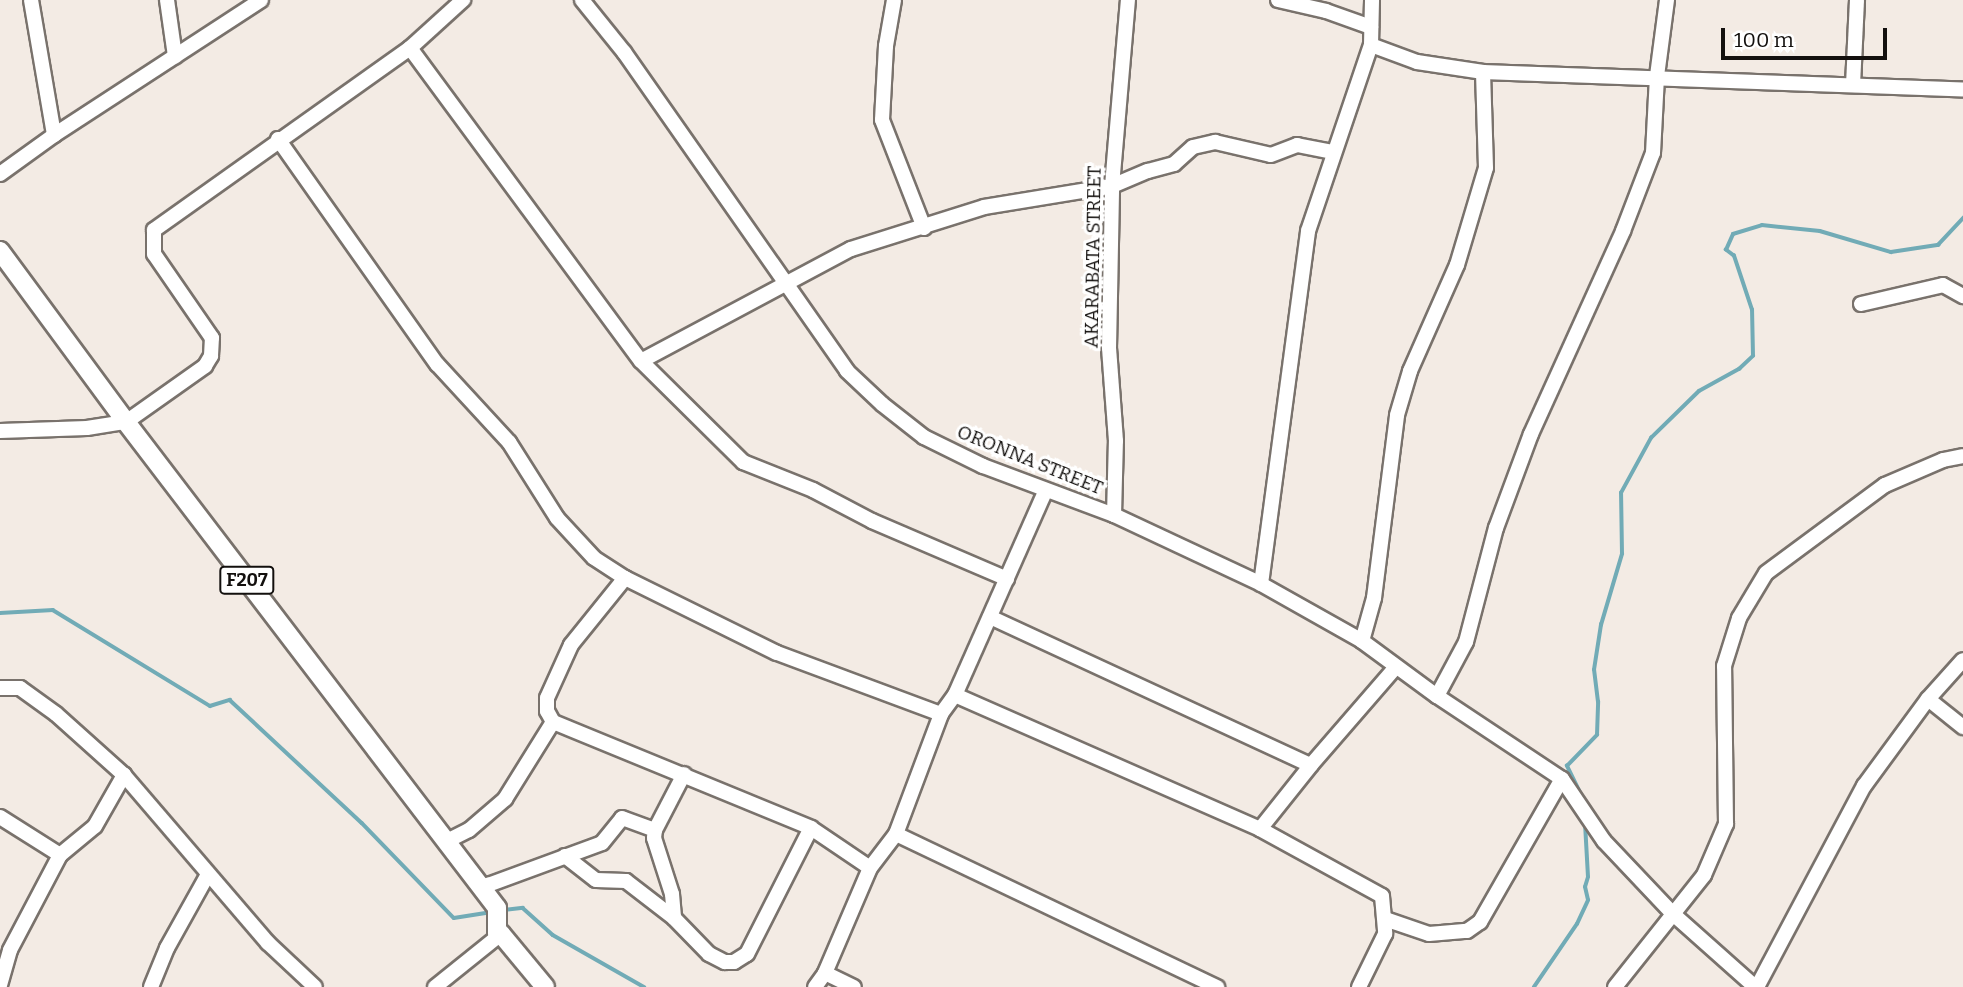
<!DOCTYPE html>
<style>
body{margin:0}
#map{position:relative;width:1963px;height:987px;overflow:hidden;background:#f3ebe4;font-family:Bitter,serif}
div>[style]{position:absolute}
.stream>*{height:3.5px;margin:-1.75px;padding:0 1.75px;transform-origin:1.75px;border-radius:1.75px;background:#71abb6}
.roads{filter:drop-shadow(2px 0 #79726c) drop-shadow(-2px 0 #79726c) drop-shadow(0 2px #79726c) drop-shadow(0 -2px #79726c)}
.minor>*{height:14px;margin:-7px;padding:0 7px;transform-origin:7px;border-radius:7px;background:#fff}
.major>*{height:18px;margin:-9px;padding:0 9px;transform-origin:9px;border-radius:9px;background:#fff}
span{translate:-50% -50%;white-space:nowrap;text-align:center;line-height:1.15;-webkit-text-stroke:6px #fff;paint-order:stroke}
.shield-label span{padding:2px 5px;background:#fff;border:2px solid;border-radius:5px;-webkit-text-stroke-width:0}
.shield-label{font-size:18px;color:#13100e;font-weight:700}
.street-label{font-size:19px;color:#13100e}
.scale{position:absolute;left:1721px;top:28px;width:166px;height:32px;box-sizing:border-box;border:4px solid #13100e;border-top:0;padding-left:9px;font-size:21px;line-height:24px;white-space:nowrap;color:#13100e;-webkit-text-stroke:5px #fff;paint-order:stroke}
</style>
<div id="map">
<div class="stream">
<div style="left:0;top:613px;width:53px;rotate:-3.2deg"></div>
<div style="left:53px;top:610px;width:184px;rotate:31.4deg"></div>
<div style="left:210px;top:706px;width:21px;rotate:-17deg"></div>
<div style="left:230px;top:700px;width:180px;rotate:43deg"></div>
<div style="left:362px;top:823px;width:132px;rotate:45.9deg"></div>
<div style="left:454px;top:918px;width:38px;rotate:-9deg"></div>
<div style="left:1584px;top:801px;width:39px;rotate:-116deg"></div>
<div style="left:1567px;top:766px;width:43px;rotate:-45.9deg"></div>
<div style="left:1597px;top:735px;width:33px;rotate:-88deg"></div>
<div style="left:1598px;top:702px;width:32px;rotate:-97deg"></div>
<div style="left:1594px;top:670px;width:46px;rotate:-81.2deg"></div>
<div style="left:1601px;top:625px;width:74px;rotate:-73.5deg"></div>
<div style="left:1622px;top:554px;width:61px;rotate:-90.9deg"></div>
<div style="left:1621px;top:493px;width:63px;rotate:-61.4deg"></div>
<div style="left:1651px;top:438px;width:67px;rotate:-44.4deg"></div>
<div style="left:1699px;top:391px;width:46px;rotate:-28.8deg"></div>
<div style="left:1739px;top:369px;width:19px;rotate:-43deg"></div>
<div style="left:1753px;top:356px;width:46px;rotate:-91.2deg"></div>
<div style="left:1752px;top:310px;width:57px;rotate:-108.4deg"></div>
<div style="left:1734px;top:256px;width:10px;rotate:-143deg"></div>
<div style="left:1726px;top:250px;width:17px;rotate:-66deg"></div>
<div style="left:1733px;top:234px;width:30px;rotate:-17deg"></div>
<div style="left:1762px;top:225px;width:58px;rotate:5.9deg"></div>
<div style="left:1820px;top:231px;width:74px;rotate:16.5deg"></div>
<div style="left:1891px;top:252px;width:48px;rotate:-8.5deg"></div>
<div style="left:1938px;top:245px;width:37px;rotate:-47deg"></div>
<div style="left:503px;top:910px;width:20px;rotate:-6deg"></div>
<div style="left:523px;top:908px;width:40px;rotate:42deg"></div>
<div style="left:553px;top:935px;width:105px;rotate:29.7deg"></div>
<div style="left:1534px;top:987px;width:76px;rotate:-55.7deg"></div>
<div style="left:1577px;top:924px;width:26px;rotate:-65deg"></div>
<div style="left:1588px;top:900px;width:13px;rotate:-103deg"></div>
<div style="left:1585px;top:887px;width:10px;rotate:-73deg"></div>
<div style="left:1588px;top:877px;width:54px;rotate:-93.2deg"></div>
</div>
<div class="roads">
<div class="minor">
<div style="left:31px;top:0;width:137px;rotate:80.3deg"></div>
<div style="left:167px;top:0;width:57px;rotate:81.9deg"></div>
<div style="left:582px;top:0;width:67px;rotate:51.1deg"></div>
<div style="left:624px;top:52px;width:389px;rotate:55deg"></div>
<div style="left:847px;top:371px;width:48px;rotate:43.3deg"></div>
<div style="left:882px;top:404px;width:53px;rotate:38.2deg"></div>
<div style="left:924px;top:437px;width:66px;rotate:26.2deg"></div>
<div style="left:983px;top:466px;width:140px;rotate:20.5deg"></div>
<div style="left:1114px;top:515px;width:162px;rotate:25.1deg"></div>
<div style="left:1261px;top:584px;width:116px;rotate:29.4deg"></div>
<div style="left:1362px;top:641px;width:93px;rotate:36.3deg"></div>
<div style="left:1437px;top:696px;width:150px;rotate:33.6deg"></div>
<div style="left:1562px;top:779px;width:75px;rotate:55.9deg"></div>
<div style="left:1604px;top:841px;width:99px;rotate:46.6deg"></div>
<div style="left:1672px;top:913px;width:111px;rotate:41.7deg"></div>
<div style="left:894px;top:0;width:47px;rotate:99.9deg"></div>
<div style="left:886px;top:46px;width:74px;rotate:93.1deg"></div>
<div style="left:882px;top:120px;width:116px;rotate:68.7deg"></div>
<div style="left:1278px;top:0;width:49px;rotate:12.9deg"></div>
<div style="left:1326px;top:11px;width:48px;rotate:19.6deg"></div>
<div style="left:1371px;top:45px;width:49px;rotate:20.3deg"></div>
<div style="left:1417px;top:62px;width:67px;rotate:8.6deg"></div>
<div style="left:1483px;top:72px;width:480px;rotate:2.1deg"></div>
<div style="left:410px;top:48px;width:389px;rotate:53.6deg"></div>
<div style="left:641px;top:361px;width:144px;rotate:44.7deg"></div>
<div style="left:743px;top:462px;width:75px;rotate:21.8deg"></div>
<div style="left:813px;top:490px;width:67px;rotate:27.7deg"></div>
<div style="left:872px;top:521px;width:147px;rotate:23.2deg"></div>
<div style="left:1853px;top:85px;width:85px;rotate:-87.3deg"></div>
<div style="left:278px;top:139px;width:276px;rotate:54.8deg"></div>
<div style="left:437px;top:364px;width:106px;rotate:47.3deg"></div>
<div style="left:509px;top:442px;width:90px;rotate:57.7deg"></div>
<div style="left:557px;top:518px;width:54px;rotate:47.2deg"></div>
<div style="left:594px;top:558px;width:37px;rotate:33deg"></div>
<div style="left:625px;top:578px;width:169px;rotate:26.3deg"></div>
<div style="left:777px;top:653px;width:175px;rotate:20.4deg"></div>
<div style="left:0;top:174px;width:67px;rotate:-35.8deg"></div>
<div style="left:54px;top:135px;width:247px;rotate:-33.1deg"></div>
<div style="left:1861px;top:304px;width:84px;rotate:-13deg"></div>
<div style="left:1943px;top:285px;width:23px;rotate:29deg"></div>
<div style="left:641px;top:361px;width:238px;rotate:-28.1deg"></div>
<div style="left:851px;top:249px;width:139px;rotate:-17.5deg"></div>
<div style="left:984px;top:207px;width:130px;rotate:-9.3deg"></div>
<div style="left:1112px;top:186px;width:39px;rotate:-23deg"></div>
<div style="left:1148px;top:171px;width:27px;rotate:-15deg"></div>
<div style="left:1174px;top:164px;width:25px;rotate:-42deg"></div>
<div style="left:1193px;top:147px;width:23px;rotate:-13deg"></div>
<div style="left:1215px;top:142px;width:57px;rotate:13.1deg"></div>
<div style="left:1271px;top:155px;width:28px;rotate:-21deg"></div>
<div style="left:1297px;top:145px;width:37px;rotate:11deg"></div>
<div style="left:0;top:431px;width:87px;rotate:-2deg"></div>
<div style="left:87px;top:428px;width:39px;rotate:-9deg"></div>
<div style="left:126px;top:422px;width:97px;rotate:-35.3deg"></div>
<div style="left:205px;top:366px;width:12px;rotate:-59deg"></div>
<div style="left:211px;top:356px;width:18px;rotate:-87deg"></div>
<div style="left:212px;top:338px;width:102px;rotate:-124.6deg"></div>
<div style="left:154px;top:254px;width:24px;rotate:-90deg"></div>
<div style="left:154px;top:230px;width:314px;rotate:-35.4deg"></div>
<div style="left:410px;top:48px;width:72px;rotate:-42.2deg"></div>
<div style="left:1114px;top:515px;width:74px;rotate:-88.5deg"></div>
<div style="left:1116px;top:441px;width:93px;rotate:-94.3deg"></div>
<div style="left:1109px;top:348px;width:162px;rotate:-88.9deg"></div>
<div style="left:1112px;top:186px;width:187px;rotate:-85.1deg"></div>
<div style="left:625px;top:578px;width:86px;rotate:128.9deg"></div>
<div style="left:571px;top:645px;width:58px;rotate:114.4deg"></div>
<div style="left:547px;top:698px;width:13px;rotate:90deg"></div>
<div style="left:547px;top:711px;width:13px;rotate:61deg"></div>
<div style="left:553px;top:722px;width:279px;rotate:22.3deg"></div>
<div style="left:811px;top:828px;width:71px;rotate:34.1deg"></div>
<div style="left:1261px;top:584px;width:356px;rotate:-82.4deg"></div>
<div style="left:1308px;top:231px;width:196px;rotate:-71.3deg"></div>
<div style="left:1371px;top:45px;width:45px;rotate:-88.7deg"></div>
<div style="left:990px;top:617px;width:353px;rotate:24.8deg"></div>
<div style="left:1362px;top:641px;width:45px;rotate:-74.4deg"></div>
<div style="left:1374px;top:598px;width:184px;rotate:-82.8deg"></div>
<div style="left:1397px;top:415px;width:46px;rotate:-73.5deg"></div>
<div style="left:1410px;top:371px;width:116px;rotate:-66.1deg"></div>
<div style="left:1457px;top:265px;width:101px;rotate:-73.4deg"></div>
<div style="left:1486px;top:168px;width:96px;rotate:-91.8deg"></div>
<div style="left:0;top:688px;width:20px"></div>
<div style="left:20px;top:688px;width:44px;rotate:35.8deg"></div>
<div style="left:56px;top:714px;width:91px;rotate:41.9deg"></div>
<div style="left:124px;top:775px;width:221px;rotate:49.4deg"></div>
<div style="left:268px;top:943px;width:64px;rotate:43.1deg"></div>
<div style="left:955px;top:695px;width:333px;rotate:23.7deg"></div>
<div style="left:1260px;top:829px;width:139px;rotate:28.8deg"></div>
<div style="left:1382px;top:896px;width:38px;rotate:85deg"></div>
<div style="left:1385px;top:934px;width:59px;rotate:116.1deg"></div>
<div style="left:1437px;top:696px;width:61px;rotate:-61.8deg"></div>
<div style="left:1466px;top:642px;width:118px;rotate:-75.3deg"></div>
<div style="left:1496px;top:528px;width:100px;rotate:-69.6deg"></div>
<div style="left:1531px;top:434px;width:223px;rotate:-65.6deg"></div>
<div style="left:1623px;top:231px;width:84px;rotate:-69deg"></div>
<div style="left:1653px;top:153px;width:77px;rotate:-87deg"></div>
<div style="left:1657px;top:76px;width:77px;rotate:-82.5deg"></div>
<div style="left:1928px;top:699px;width:45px;rotate:38.7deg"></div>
<div style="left:0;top:817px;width:71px;rotate:32.3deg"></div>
<div style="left:1260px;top:829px;width:82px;rotate:-51.4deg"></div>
<div style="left:1311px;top:765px;width:130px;rotate:-49.1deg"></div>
<div style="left:655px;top:830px;width:8px;rotate:97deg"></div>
<div style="left:654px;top:838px;width:59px;rotate:72.2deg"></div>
<div style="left:672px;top:894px;width:24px;rotate:85deg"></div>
<div style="left:896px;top:834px;width:356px;rotate:25.5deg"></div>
<div style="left:447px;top:841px;width:25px;rotate:-27deg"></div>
<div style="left:469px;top:830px;width:48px;rotate:-40.7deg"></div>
<div style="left:505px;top:799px;width:91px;rotate:-58.1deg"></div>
<div style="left:565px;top:856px;width:39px;rotate:38deg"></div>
<div style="left:596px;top:880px;width:30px;rotate:2deg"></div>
<div style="left:626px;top:881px;width:61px;rotate:37.6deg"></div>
<div style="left:674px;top:918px;width:50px;rotate:45.8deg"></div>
<div style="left:709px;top:954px;width:18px;rotate:27deg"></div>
<div style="left:725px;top:962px;width:9px"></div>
<div style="left:734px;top:962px;width:15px;rotate:-32deg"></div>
<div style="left:747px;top:954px;width:141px;rotate:-63.1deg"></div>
<div style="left:485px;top:893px;width:9px;rotate:-69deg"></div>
<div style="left:488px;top:885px;width:121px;rotate:-20.2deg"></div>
<div style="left:602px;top:843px;width:32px;rotate:-51deg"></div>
<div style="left:622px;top:818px;width:35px;rotate:20deg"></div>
<div style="left:655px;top:830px;width:63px;rotate:-62.6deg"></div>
<div style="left:1385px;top:919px;width:46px;rotate:18.8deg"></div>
<div style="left:1429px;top:934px;width:38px;rotate:-5deg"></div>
<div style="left:1467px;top:931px;width:16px;rotate:-35deg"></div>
<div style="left:1480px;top:922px;width:165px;rotate:-60.2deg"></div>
<div style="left:825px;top:973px;width:32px;rotate:26deg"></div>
<div style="left:0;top:985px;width:36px;rotate:-74deg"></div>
<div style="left:10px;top:950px;width:107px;rotate:-62.2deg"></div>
<div style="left:60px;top:855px;width:45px;rotate:-39.6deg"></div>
<div style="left:95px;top:826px;width:59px;rotate:-60.4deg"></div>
<div style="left:151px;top:987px;width:42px;rotate:-67.7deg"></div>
<div style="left:167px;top:948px;width:82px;rotate:-60.9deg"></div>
<div style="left:435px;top:987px;width:85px;rotate:-38.8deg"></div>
<div style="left:815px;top:987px;width:17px;rotate:-54deg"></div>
<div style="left:825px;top:973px;width:114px;rotate:-66.8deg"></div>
<div style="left:870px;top:868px;width:43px;rotate:-52.6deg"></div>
<div style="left:896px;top:834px;width:128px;rotate:-69.4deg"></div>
<div style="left:941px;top:714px;width:24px;rotate:-54deg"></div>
<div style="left:955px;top:695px;width:224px;rotate:-66.1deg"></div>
<div style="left:1615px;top:987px;width:143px;rotate:-51.5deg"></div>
<div style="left:1704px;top:875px;width:56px;rotate:-66.7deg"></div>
<div style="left:1726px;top:824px;width:158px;rotate:-90.7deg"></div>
<div style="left:1724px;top:666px;width:50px;rotate:-72.6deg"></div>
<div style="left:1739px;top:618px;width:52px;rotate:-59deg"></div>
<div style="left:1766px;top:573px;width:148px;rotate:-36.5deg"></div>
<div style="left:1885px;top:485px;width:63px;rotate:-23.3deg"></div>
<div style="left:1943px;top:460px;width:20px;rotate:-11deg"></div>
<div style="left:1757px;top:987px;width:228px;rotate:-62deg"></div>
<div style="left:1864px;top:786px;width:108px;rotate:-53.7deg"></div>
<div style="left:1928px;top:699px;width:52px;rotate:-48.1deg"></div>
</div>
<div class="major">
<div style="left:0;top:251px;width:212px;rotate:53.6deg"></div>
<div style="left:126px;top:422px;width:611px;rotate:52.64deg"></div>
<div style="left:497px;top:908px;width:25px;rotate:90deg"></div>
<div style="left:497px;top:933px;width:4px;rotate:14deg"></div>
<div style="left:501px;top:934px;width:69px;rotate:50.3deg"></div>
</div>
</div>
<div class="shield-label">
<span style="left:247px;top:580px">F207</span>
</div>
<div class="street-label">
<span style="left:1093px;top:257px;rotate:-89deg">AKARABATA STREET</span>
<span style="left:1030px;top:460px;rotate:22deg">ORONNA STREET</span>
</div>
<div class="scale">100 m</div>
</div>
